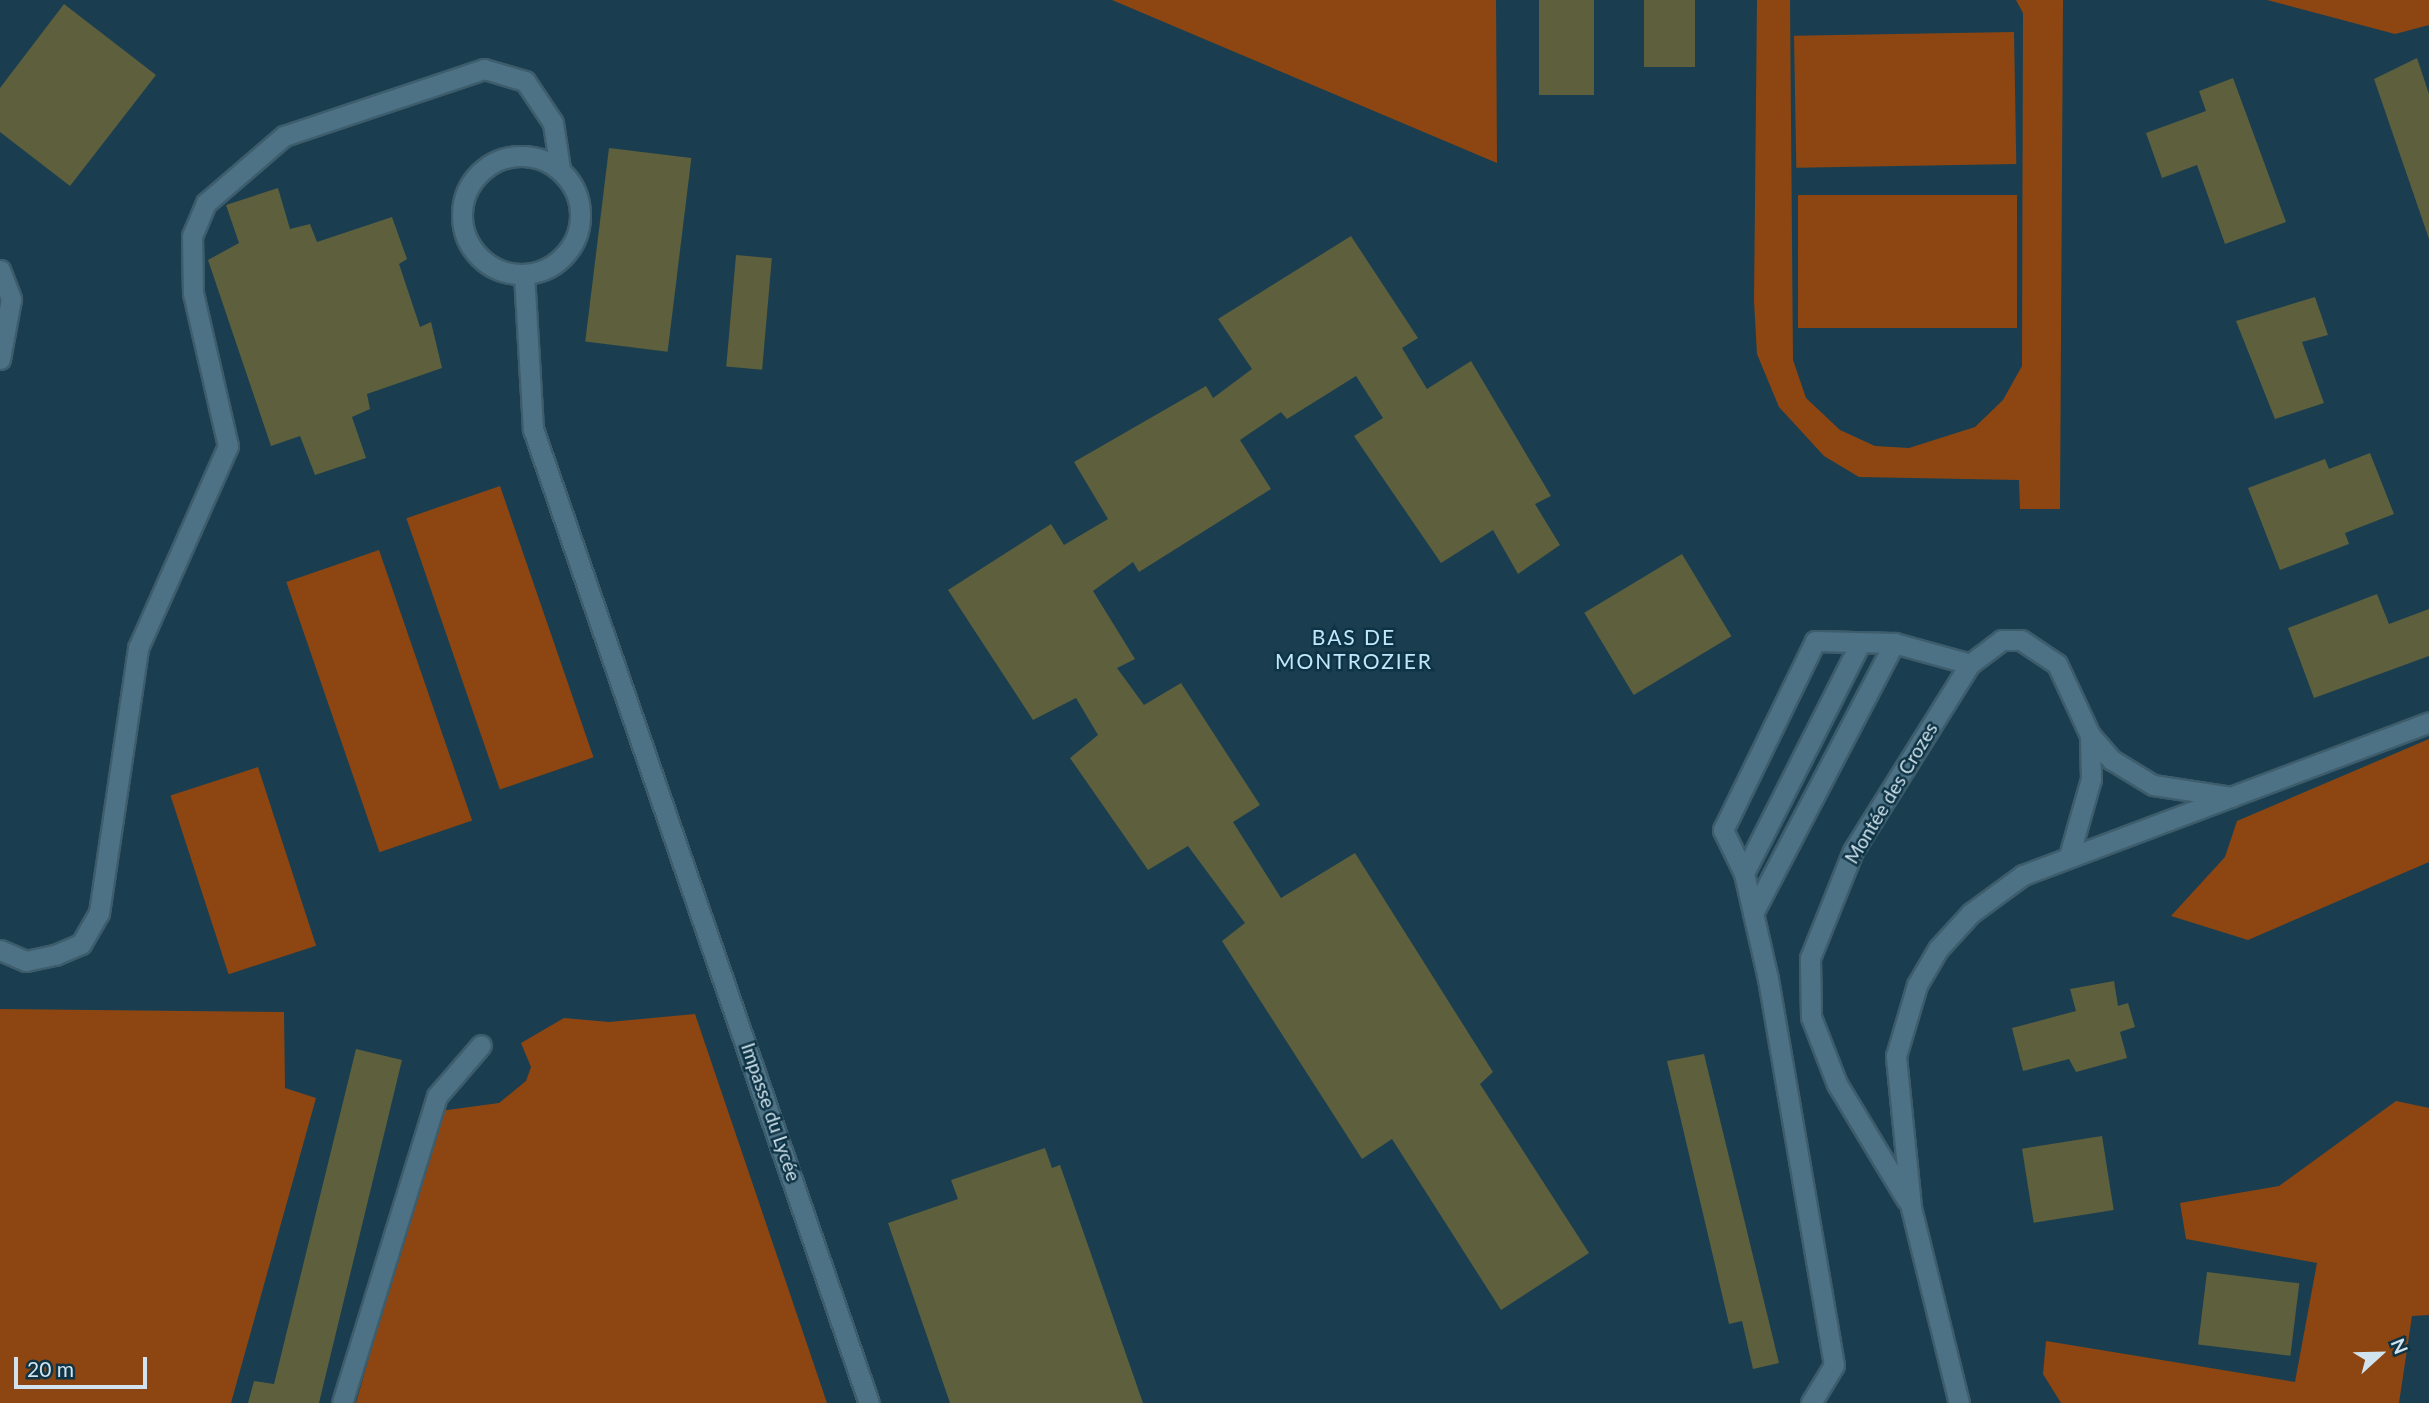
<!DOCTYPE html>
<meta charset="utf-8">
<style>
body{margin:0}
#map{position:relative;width:2429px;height:1403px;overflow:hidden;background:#1a3e4f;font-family:Lato,sans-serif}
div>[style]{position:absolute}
.green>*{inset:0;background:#8d4612;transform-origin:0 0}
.building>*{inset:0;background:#5d5f3d;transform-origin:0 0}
.roads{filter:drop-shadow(2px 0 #3e5d6c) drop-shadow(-2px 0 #3e5d6c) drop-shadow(0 2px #3e5d6c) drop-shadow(0 -2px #3e5d6c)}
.service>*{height:19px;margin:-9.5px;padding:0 9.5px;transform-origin:9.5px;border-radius:9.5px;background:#4e7285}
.service>.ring{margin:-9.5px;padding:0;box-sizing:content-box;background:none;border:19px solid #4e7285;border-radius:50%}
.minor>*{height:19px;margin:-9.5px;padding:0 9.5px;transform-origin:9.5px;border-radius:9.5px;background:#4e7285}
span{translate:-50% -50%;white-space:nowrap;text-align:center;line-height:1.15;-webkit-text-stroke:5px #0e3344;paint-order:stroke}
.street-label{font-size:19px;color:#d0e3ee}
.neighbourhood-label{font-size:21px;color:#c0e8fd;letter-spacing:2px}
.north{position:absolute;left:2345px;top:1319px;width:70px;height:70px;-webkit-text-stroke:5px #0e3344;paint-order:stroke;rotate:68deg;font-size:19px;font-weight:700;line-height:28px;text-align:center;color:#d0e3ee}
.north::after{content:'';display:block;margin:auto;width:24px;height:32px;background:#d0e3ee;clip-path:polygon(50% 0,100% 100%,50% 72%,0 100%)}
.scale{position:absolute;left:14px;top:1357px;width:133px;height:32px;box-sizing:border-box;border:4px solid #d0e3ee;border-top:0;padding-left:9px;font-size:21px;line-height:24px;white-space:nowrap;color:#d0e3ee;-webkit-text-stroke:5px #0e3344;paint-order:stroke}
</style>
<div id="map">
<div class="green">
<div style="clip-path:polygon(1112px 0,1496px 0,1497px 163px)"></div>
<div style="clip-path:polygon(1757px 0,1790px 0,1793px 360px,1806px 398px,1840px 430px,1875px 446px,1909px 448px,1975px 427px,2003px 400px,2022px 366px,2023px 13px,2016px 0,2063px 0,2060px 509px,2020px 509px,2019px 480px,1859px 477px,1824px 456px,1779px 407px,1757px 354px,1754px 301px)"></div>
<div style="clip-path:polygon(2267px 0,2429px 0,2429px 25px,2395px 34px)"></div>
<div style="left:2014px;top:32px;width:132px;height:220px;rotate:89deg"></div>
<div style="left:2017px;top:195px;width:133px;height:219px;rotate:90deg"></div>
<div style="left:500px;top:486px;width:287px;height:99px;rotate:71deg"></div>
<div style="left:379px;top:550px;width:286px;height:98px;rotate:71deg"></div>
<div style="clip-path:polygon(2429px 739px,2429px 862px,2248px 940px,2171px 916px,2225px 857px,2237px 821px)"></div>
<div style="left:258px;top:767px;width:188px;height:92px;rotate:72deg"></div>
<div style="clip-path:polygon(0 1009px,284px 1012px,285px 1088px,316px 1098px,231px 1403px,0 1403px)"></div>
<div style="clip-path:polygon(695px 1014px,827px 1403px,356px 1403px,440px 1111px,499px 1103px,526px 1081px,531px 1067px,521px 1043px,564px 1018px,609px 1022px)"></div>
<div style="clip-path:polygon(2396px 1101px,2429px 1108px,2429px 1315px,2412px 1316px,2399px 1403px,2061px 1403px,2043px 1374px,2046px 1341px,2295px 1382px,2317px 1263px,2186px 1239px,2180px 1203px,2279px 1186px)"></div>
</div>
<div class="building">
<div style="left:1539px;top:0;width:55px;height:95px"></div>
<div style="left:1644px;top:0;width:51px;height:67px"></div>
<div style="clip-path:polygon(64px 4px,156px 75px,70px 186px,0 132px,0 88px)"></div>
<div style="clip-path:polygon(2417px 58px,2429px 94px,2429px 239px,2374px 79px)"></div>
<div style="clip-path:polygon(2233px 78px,2286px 222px,2225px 244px,2197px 165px,2162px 178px,2146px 133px,2206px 111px,2199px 91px)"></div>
<div style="left:609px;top:148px;width:83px;height:195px;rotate:7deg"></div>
<div style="clip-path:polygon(278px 188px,290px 229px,310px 224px,317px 242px,392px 217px,407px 259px,399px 264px,420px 327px,431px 322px,442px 368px,367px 394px,370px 409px,352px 417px,366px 458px,315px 475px,300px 436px,271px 446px,208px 260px,239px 243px,226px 205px)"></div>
<div style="clip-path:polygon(1351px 236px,1418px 338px,1402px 348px,1427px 389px,1471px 361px,1551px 496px,1535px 504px,1560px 545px,1518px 574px,1493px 530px,1441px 563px,1354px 436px,1383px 418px,1356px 376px,1287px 419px,1281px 412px,1240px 440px,1271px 489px,1139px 572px,1133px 562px,1093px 591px,1135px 659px,1117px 668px,1144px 705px,1181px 683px,1260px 805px,1233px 822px,1281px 898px,1355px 853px,1493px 1072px,1480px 1084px,1589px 1253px,1501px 1310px,1392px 1139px,1362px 1159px,1222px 941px,1245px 923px,1188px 846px,1148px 870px,1070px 758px,1098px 735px,1076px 698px,1033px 720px,948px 590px,1051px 524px,1064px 545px,1108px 519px,1074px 462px,1206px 386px,1213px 398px,1252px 369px,1218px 319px)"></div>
<div style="left:736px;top:255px;width:36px;height:112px;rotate:5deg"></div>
<div style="clip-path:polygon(2315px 297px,2328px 335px,2302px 342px,2324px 403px,2275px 419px,2236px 321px)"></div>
<div style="clip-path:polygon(2370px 453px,2394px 514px,2345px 533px,2349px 544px,2280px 570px,2248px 488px,2325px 459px,2329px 469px)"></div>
<div style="left:1682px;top:554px;width:96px;height:114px;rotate:59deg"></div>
<div style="clip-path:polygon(2377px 594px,2389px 624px,2429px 609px,2429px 656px,2314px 698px,2288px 628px)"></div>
<div style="clip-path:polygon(2114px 981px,2118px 1006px,2128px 1003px,2135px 1027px,2120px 1032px,2127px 1058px,2076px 1072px,2069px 1059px,2023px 1071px,2012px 1028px,2076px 1011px,2070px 989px)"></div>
<div style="clip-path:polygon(356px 1049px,402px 1060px,319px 1403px,248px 1403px,254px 1381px,274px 1384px)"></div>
<div style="clip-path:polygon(1704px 1054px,1779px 1363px,1753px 1369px,1742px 1321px,1729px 1324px,1667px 1061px)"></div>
<div style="left:2102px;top:1136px;width:75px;height:81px;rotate:81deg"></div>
<div style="clip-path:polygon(1045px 1148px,1052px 1168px,1060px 1165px,1143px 1403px,950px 1403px,888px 1223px,958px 1199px,951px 1180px)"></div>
<div style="left:2207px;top:1272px;width:93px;height:73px;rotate:7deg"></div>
</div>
<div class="roads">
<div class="service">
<div class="ring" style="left:462px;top:156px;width:99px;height:99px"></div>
<div style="left:0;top:270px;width:31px;rotate:69deg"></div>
<div style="left:11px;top:299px;width:61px;rotate:100.4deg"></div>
<div style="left:524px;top:274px;width:155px;rotate:86.7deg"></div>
<div style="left:533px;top:429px;width:1030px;rotate:70.97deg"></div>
<div style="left:1744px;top:873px;width:258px;rotate:-63.2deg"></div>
<div style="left:1753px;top:913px;width:305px;rotate:-62.4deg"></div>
<div style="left:0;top:950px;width:28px;rotate:23deg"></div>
<div style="left:26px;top:961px;width:30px;rotate:-12deg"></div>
<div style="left:55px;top:955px;width:28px;rotate:-23deg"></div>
<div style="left:81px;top:944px;width:36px;rotate:-60deg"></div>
<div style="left:99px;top:913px;width:268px;rotate:-81.6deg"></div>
<div style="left:138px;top:648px;width:221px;rotate:-66deg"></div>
<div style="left:228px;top:446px;width:157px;rotate:-102.9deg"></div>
<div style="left:193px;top:293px;width:57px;rotate:-91deg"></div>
<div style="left:192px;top:236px;width:36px;rotate:-67deg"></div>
<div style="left:206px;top:203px;width:103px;rotate:-40.7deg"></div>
<div style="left:284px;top:136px;width:211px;rotate:-18.5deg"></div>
<div style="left:484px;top:69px;width:43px;rotate:16.3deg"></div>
<div style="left:525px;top:81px;width:50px;rotate:56.3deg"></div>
<div style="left:553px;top:123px;width:47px;rotate:81.3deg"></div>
<div style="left:342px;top:1403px;width:321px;rotate:-72.8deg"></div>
<div style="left:437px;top:1096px;width:67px;rotate:-49.2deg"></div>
<div style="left:1811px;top:1403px;width:44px;rotate:-58.8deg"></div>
<div style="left:1834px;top:1365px;width:392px;rotate:-99.7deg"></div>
<div style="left:1768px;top:979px;width:109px;rotate:-102.8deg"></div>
<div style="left:1744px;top:873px;width:48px;rotate:-116deg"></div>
<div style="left:1723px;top:830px;width:210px;rotate:-64deg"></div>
<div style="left:1815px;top:641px;width:79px;rotate:1.5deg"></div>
<div style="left:1894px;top:643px;width:79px;rotate:15.4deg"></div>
</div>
<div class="minor">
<div style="left:2090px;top:735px;width:33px;rotate:49deg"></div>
<div style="left:2112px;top:760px;width:48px;rotate:31.4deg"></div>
<div style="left:2153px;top:785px;width:79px;rotate:8.7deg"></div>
<div style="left:1907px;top:1200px;width:135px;rotate:-121.1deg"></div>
<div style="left:1837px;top:1084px;width:72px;rotate:-111.2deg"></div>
<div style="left:1811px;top:1017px;width:59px;rotate:-91deg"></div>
<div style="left:1810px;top:958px;width:115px;rotate:-68.1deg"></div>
<div style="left:1853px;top:851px;width:221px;rotate:-58deg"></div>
<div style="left:1970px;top:664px;width:40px;rotate:-37deg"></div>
<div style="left:2002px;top:640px;width:19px"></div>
<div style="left:2021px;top:640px;width:43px;rotate:33.7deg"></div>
<div style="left:2057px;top:664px;width:78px;rotate:65.1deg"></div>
<div style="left:2090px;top:735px;width:44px;rotate:88.7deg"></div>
<div style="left:2091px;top:779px;width:80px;rotate:105.9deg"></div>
<div style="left:1959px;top:1403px;width:202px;rotate:-103.8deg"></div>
<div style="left:1911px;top:1207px;width:152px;rotate:-95.7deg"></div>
<div style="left:1896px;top:1056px;width:74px;rotate:-73.5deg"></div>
<div style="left:1917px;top:985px;width:42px;rotate:-59.7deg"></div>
<div style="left:1938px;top:949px;width:49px;rotate:-47.5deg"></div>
<div style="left:1971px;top:913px;width:64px;rotate:-36.2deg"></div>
<div style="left:2023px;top:875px;width:434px;rotate:-20.6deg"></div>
</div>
</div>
<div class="street-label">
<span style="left:1891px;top:793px;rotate:-59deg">Montée des Crozes</span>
<span style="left:771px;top:1112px;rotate:71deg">Impasse du Lycée</span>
</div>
<div class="neighbourhood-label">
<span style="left:1354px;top:649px">BAS DE<br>MONTROZIER</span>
</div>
<div class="north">N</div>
<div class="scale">20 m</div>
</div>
